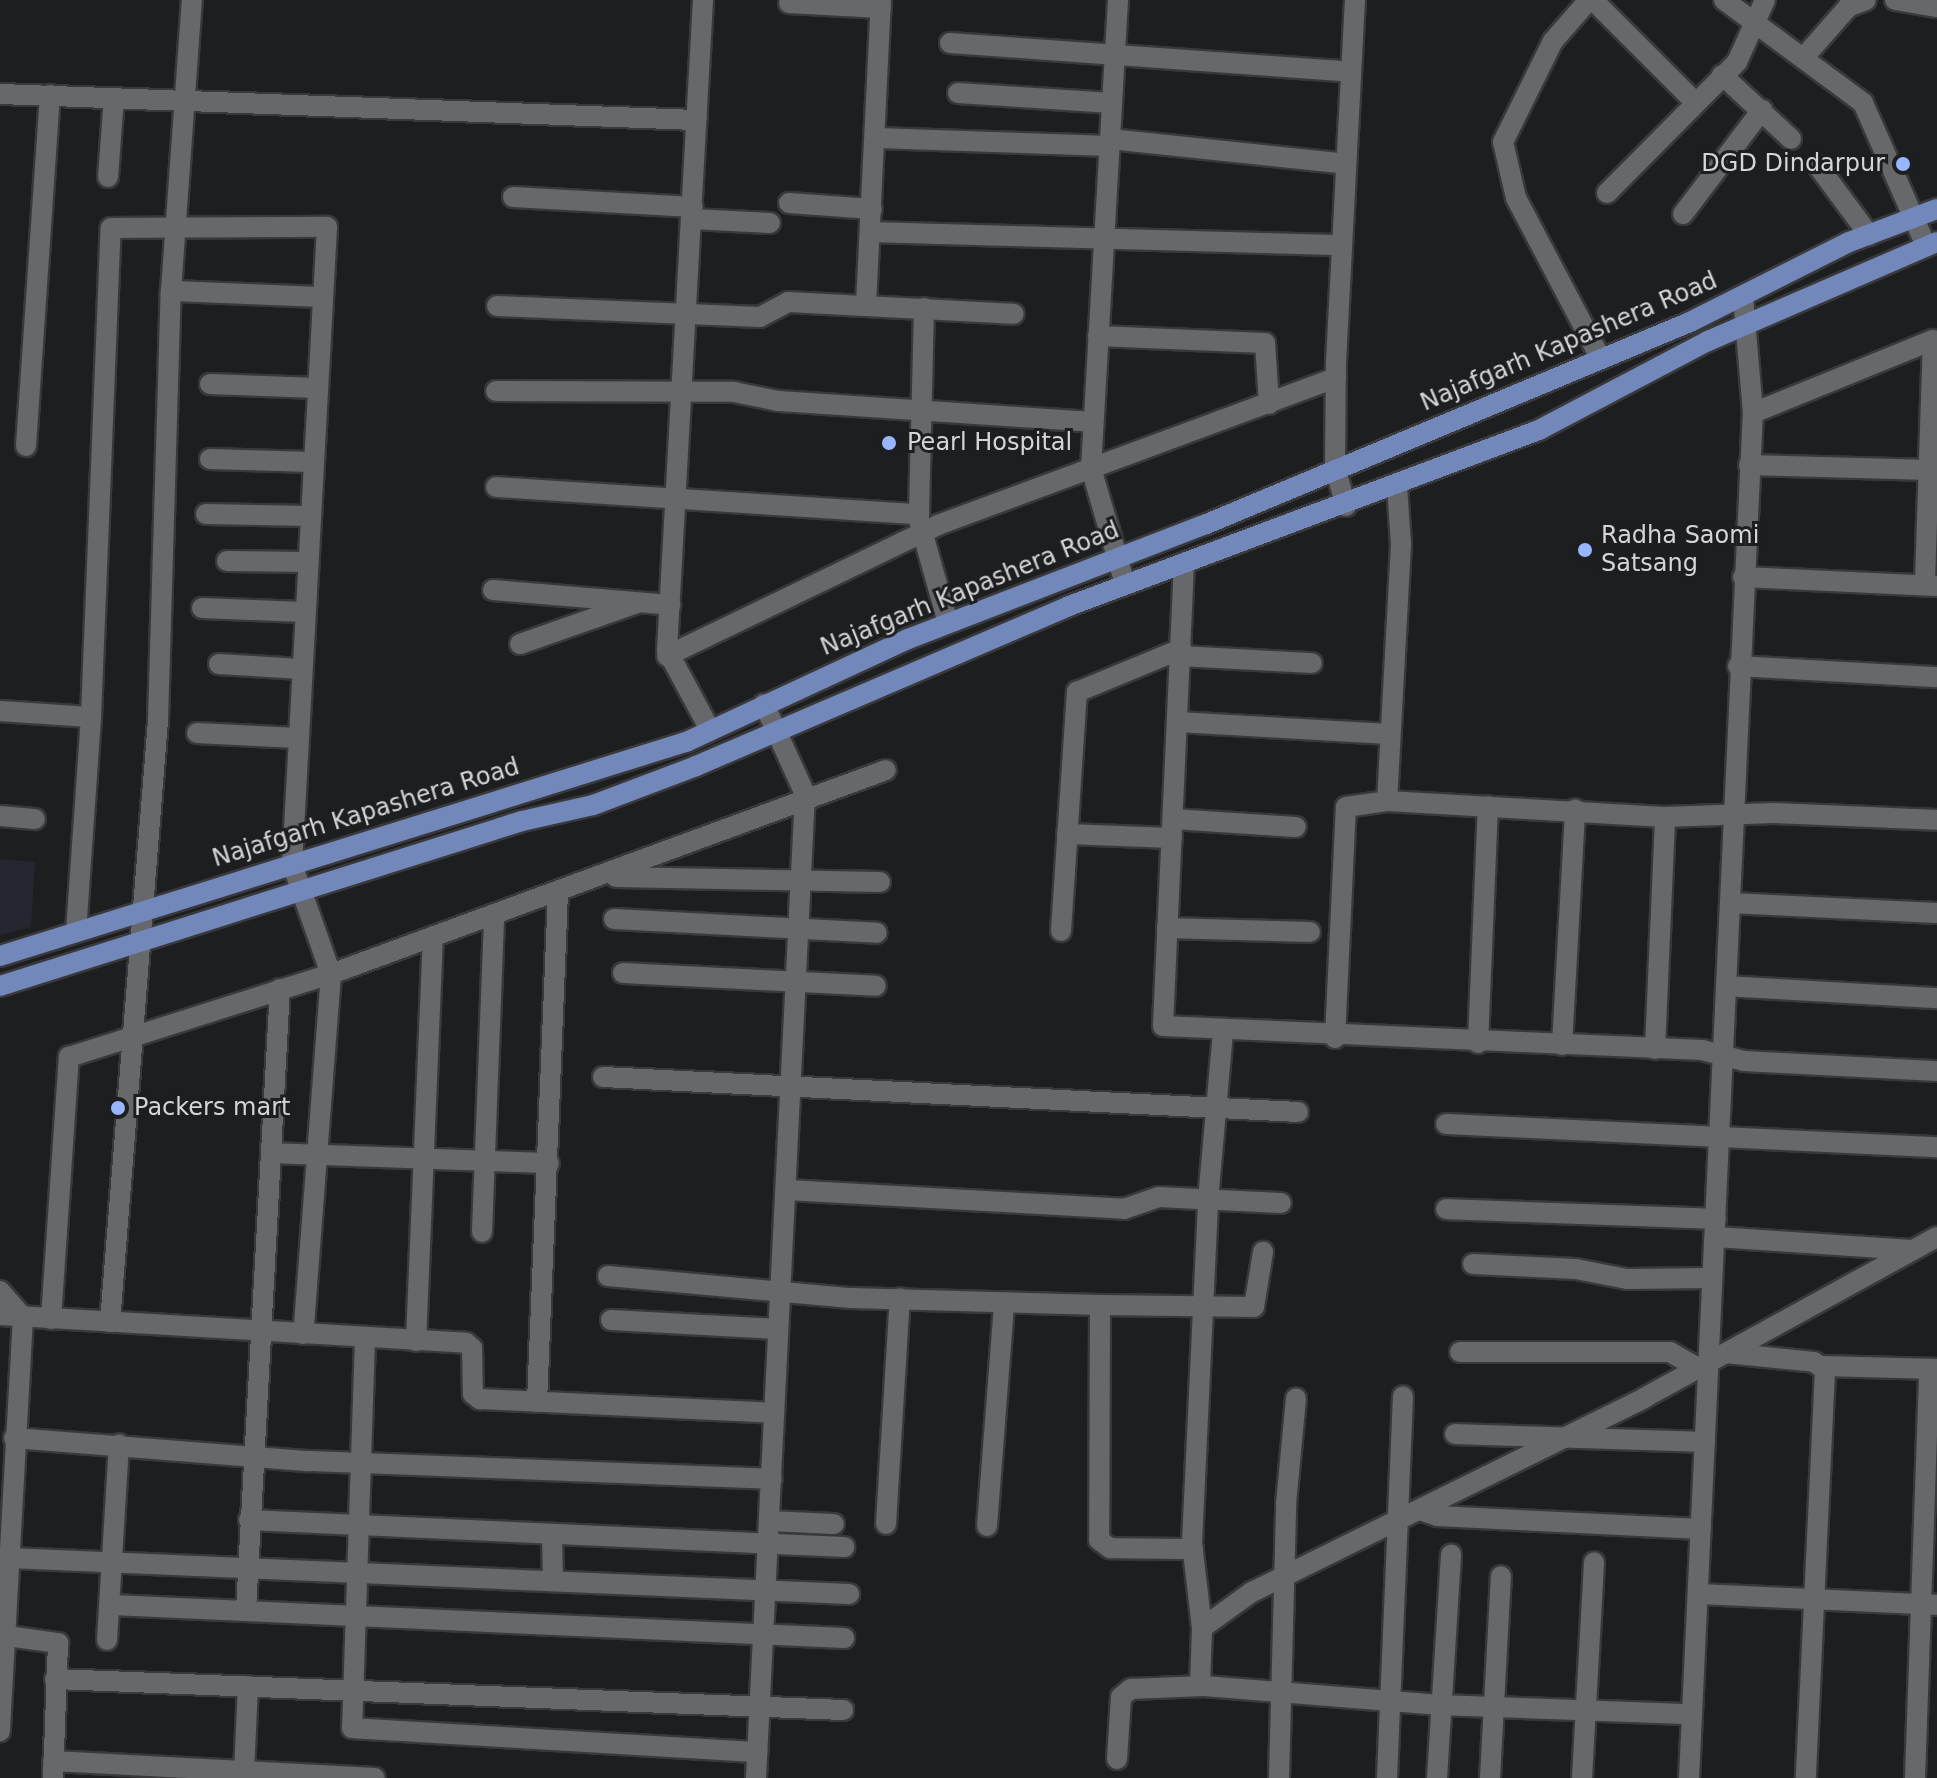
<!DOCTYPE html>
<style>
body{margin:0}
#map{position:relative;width:1937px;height:1778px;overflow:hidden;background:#1d1e20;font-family:"DejaVu Sans",sans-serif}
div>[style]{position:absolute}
.built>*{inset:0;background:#24272f}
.roads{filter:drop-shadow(2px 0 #39393b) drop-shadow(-2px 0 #39393b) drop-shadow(0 2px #39393b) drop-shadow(0 -2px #39393b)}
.minor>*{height:20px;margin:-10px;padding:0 10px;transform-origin:10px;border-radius:10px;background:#67686b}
.major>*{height:20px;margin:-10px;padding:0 10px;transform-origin:10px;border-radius:10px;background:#7287ba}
.dots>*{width:22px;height:22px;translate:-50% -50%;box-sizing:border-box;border:4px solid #1d1e20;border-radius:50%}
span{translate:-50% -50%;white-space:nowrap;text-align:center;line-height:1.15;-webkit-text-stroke:6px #1d1e20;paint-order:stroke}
.poi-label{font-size:24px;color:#d5d5d7}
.right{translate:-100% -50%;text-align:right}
.left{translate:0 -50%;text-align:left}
.street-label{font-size:24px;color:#d5d5d7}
</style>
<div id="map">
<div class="built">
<div style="clip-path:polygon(0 859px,35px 862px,31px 927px,0 935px)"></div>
</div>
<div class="roads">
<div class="minor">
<div style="left:703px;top:0;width:651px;rotate:93.17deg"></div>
<div style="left:667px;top:650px;width:91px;rotate:61.7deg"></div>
<div style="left:1118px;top:0;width:469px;rotate:93.3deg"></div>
<div style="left:1091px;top:468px;width:121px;rotate:73.7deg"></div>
<div style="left:1589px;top:0;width:55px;rotate:131.3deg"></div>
<div style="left:1553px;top:41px;width:113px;rotate:116.3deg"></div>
<div style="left:1503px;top:142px;width:57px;rotate:76.9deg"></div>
<div style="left:1516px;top:198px;width:182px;rotate:62.2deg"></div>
<div style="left:1593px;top:0;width:141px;rotate:45deg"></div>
<div style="left:1724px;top:0;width:173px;rotate:36.5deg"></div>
<div style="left:1863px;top:103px;width:156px;rotate:66.2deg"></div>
<div style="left:1895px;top:0;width:43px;rotate:9.5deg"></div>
<div style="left:789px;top:3px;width:92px;rotate:3.1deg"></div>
<div style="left:950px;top:43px;width:402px;rotate:4.1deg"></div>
<div style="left:1806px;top:55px;width:64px;rotate:-48.8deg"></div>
<div style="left:1848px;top:7px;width:19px;rotate:-21deg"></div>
<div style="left:1722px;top:75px;width:94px;rotate:42.8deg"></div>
<div style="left:958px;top:93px;width:154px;rotate:3.7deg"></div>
<div style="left:0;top:94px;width:697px;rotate:2.14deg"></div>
<div style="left:877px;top:138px;width:232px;rotate:2deg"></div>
<div style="left:1110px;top:139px;width:237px;rotate:6deg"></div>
<div style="left:1818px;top:166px;width:86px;rotate:53.5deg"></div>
<div style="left:108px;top:177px;width:79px;rotate:-85.7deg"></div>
<div style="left:1607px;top:193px;width:185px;rotate:-45.2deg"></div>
<div style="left:1737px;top:62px;width:68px;rotate:-65.7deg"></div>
<div style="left:513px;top:197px;width:180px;rotate:3.2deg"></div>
<div style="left:789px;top:203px;width:83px;rotate:4.1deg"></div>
<div style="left:1683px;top:214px;width:131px;rotate:-52.8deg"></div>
<div style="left:692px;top:219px;width:78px;rotate:2.9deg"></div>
<div style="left:870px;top:232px;width:472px;rotate:1.6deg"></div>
<div style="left:171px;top:291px;width:152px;rotate:2.3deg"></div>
<div style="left:866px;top:305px;width:305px;rotate:-87.2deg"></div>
<div style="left:497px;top:306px;width:263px;rotate:2.4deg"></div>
<div style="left:760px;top:317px;width:32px;rotate:-28deg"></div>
<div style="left:788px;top:302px;width:226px;rotate:3deg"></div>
<div style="left:924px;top:308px;width:212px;rotate:91.4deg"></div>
<div style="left:919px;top:520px;width:107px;rotate:74.3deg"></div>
<div style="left:1098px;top:336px;width:167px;rotate:2.4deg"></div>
<div style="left:1265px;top:343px;width:61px;rotate:86.2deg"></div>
<div style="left:210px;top:384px;width:106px;rotate:2.2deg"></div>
<div style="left:496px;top:391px;width:238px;rotate:0.2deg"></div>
<div style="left:734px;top:392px;width:45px;rotate:11.6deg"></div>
<div style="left:778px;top:401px;width:316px;rotate:3.8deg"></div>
<div style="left:1753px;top:413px;width:194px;rotate:-22.1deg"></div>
<div style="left:1933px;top:340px;width:245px;rotate:91.9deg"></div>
<div style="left:26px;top:446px;width:352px;rotate:-86.1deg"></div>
<div style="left:210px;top:459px;width:101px;rotate:1.7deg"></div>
<div style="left:1749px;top:465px;width:181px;rotate:1.6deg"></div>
<div style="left:1397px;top:486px;width:58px;rotate:86.1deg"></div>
<div style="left:1401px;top:544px;width:257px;rotate:93.1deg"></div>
<div style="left:1387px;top:801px;width:278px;rotate:3.3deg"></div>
<div style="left:1665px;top:817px;width:108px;rotate:-2.1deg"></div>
<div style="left:1773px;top:813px;width:164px;rotate:2.4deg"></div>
<div style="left:496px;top:487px;width:424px;rotate:3.7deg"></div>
<div style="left:1346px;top:506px;width:40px;rotate:-106deg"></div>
<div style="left:1335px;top:468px;width:106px;rotate:-89.5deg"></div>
<div style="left:1336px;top:362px;width:362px;rotate:-87deg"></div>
<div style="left:206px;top:514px;width:102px;rotate:1.1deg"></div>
<div style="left:227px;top:561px;width:79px;rotate:0.7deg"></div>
<div style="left:1184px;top:563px;width:463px;rotate:92.6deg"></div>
<div style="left:1163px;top:1026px;width:540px;rotate:2.55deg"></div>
<div style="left:1702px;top:1050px;width:43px;rotate:14.7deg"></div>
<div style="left:1744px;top:1061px;width:193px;rotate:3deg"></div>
<div style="left:1743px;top:577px;width:194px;rotate:2.7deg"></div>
<div style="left:493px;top:590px;width:178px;rotate:4.8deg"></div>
<div style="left:202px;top:608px;width:101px;rotate:2.3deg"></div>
<div style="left:520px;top:644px;width:124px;rotate:-19.3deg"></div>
<div style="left:667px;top:656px;width:301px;rotate:-25.8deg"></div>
<div style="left:938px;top:525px;width:424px;rotate:-20.3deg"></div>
<div style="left:1181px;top:656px;width:131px;rotate:3.1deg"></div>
<div style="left:219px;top:664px;width:82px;rotate:3.5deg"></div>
<div style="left:1738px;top:666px;width:199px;rotate:3.2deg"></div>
<div style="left:0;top:711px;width:91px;rotate:3.8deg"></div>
<div style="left:91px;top:717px;width:489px;rotate:-87.7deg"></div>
<div style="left:111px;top:228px;width:216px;rotate:-0.3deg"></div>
<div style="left:327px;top:227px;width:638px;rotate:93.14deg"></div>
<div style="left:292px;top:864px;width:117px;rotate:70.5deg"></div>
<div style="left:331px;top:974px;width:361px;rotate:94.4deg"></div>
<div style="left:1179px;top:722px;width:209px;rotate:3.3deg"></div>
<div style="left:197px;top:733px;width:100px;rotate:2.9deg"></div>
<div style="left:0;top:816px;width:35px;rotate:5deg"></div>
<div style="left:1173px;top:819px;width:123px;rotate:3.7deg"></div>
<div style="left:1067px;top:834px;width:105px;rotate:2.2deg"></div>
<div style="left:616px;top:877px;width:264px;rotate:1.1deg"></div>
<div style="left:1730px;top:903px;width:207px;rotate:2.8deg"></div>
<div style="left:614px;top:919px;width:263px;rotate:3deg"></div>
<div style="left:1167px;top:928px;width:143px;rotate:1.6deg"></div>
<div style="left:1061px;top:931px;width:240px;rotate:-86.2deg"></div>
<div style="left:1077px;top:692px;width:113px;rotate:-22.5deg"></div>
<div style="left:76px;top:932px;width:216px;rotate:-86deg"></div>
<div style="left:623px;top:973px;width:253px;rotate:2.9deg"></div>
<div style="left:1726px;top:986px;width:211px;rotate:3.3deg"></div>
<div style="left:1335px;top:1038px;width:231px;rotate:-87.3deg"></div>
<div style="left:1346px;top:807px;width:41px;rotate:-8.3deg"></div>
<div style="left:1478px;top:1043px;width:237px;rotate:-87.6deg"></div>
<div style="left:1562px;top:1045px;width:236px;rotate:-86.8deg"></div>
<div style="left:1655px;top:1049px;width:232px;rotate:-87.5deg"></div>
<div style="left:603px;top:1077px;width:696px;rotate:2.88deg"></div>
<div style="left:1446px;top:1124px;width:492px;rotate:2.7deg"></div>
<div style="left:272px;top:1153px;width:277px;rotate:2.1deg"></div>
<div style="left:788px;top:1190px;width:337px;rotate:3.2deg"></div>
<div style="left:1124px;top:1209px;width:36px;rotate:-19deg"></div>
<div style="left:1158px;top:1197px;width:123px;rotate:2.8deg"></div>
<div style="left:1446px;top:1209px;width:270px;rotate:2.1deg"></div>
<div style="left:482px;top:1232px;width:318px;rotate:-87.8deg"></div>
<div style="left:1715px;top:1237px;width:198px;rotate:3.8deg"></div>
<div style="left:1473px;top:1264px;width:103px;rotate:2.8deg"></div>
<div style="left:1576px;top:1269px;width:52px;rotate:11.1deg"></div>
<div style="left:1627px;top:1279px;width:85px;rotate:-0.7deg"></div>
<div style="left:608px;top:1276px;width:244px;rotate:5.2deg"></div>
<div style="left:851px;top:1298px;width:249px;rotate:1.6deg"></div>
<div style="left:1100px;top:1305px;width:235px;rotate:90.2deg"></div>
<div style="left:1099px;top:1540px;width:14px;rotate:36deg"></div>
<div style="left:1110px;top:1548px;width:83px;rotate:0.7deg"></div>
<div style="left:0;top:1291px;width:35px;rotate:49deg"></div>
<div style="left:23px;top:1317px;width:415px;rotate:93.2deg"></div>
<div style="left:1100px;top:1305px;width:154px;rotate:0.7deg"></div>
<div style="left:1254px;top:1307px;width:56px;rotate:-80.7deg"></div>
<div style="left:0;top:1315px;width:467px;rotate:3.4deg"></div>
<div style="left:466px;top:1343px;width:8px;rotate:40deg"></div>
<div style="left:472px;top:1348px;width:46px;rotate:88.8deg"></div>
<div style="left:473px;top:1394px;width:9px;rotate:36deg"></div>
<div style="left:480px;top:1399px;width:294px;rotate:2.7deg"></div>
<div style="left:51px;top:1319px;width:263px;rotate:-86.1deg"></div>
<div style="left:69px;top:1057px;width:275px;rotate:-17.6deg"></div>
<div style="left:331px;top:974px;width:591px;rotate:-20.18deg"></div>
<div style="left:611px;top:1320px;width:167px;rotate:3.1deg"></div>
<div style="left:110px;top:1322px;width:604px;rotate:-85.44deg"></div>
<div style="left:158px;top:720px;width:429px;rotate:-88.3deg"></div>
<div style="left:171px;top:291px;width:292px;rotate:-85.9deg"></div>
<div style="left:365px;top:1339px;width:389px;rotate:91.9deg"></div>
<div style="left:352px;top:1728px;width:406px;rotate:3.4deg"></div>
<div style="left:416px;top:1341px;width:405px;rotate:-87.6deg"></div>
<div style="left:1460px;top:1352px;width:210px"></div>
<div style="left:1670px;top:1352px;width:32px;rotate:30deg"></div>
<div style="left:1726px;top:1353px;width:88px;rotate:5.8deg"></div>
<div style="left:1814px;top:1362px;width:14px;rotate:36deg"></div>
<div style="left:1825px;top:1370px;width:408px;rotate:92.7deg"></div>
<div style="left:1823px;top:1366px;width:114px;rotate:1.5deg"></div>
<div style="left:537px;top:1402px;width:510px;rotate:-87.64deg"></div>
<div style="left:1455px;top:1434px;width:250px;rotate:1.8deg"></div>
<div style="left:14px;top:1438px;width:295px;rotate:4.5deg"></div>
<div style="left:308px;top:1461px;width:464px;rotate:2.2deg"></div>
<div style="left:1420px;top:1510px;width:18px;rotate:19deg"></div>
<div style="left:1437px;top:1516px;width:264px;rotate:2.8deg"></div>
<div style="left:249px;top:1520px;width:596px;rotate:2.6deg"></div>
<div style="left:769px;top:1521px;width:65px;rotate:2.6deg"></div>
<div style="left:886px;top:1524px;width:226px;rotate:-86.5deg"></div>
<div style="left:987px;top:1526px;width:224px;rotate:-85.6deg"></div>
<div style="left:552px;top:1534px;width:47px;rotate:88.8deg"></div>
<div style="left:9px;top:1558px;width:841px;rotate:2.45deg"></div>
<div style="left:1698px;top:1594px;width:239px;rotate:2.6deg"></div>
<div style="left:112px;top:1605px;width:733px;rotate:2.58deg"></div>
<div style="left:246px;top:1610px;width:622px;rotate:-86.87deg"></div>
<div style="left:1202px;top:1628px;width:62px;rotate:-35.8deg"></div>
<div style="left:1252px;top:1592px;width:437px;rotate:-26.3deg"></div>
<div style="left:1644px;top:1398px;width:334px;rotate:-28.8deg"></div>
<div style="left:0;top:1635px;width:59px;rotate:7.9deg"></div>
<div style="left:58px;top:1643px;width:135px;rotate:92.1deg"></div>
<div style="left:107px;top:1640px;width:196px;rotate:-86.5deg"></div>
<div style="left:55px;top:1679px;width:789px;rotate:2.25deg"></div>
<div style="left:1200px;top:1686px;width:58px;rotate:-88deg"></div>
<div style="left:1202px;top:1628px;width:86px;rotate:-96.7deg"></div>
<div style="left:1192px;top:1543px;width:343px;rotate:-87.3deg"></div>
<div style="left:1208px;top:1200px;width:169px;rotate:-84.9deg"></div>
<div style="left:1117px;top:1759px;width:62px;rotate:-86.3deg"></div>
<div style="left:1121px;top:1697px;width:13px;rotate:-39deg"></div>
<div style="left:1131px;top:1689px;width:73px;rotate:-2.4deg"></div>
<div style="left:1204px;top:1686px;width:237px;rotate:4.6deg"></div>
<div style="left:1440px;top:1705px;width:251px;rotate:2.1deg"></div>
<div style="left:53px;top:1761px;width:322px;rotate:3deg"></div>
<div style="left:244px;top:1773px;width:87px;rotate:-87.4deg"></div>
<div style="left:756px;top:1778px;width:985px;rotate:-87.15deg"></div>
<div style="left:805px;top:794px;width:99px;rotate:-114.5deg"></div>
<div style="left:1279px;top:1778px;width:274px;rotate:-88.5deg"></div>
<div style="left:1286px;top:1504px;width:106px;rotate:-84.6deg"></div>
<div style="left:1387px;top:1778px;width:382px;rotate:-87.6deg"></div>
<div style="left:1437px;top:1778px;width:224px;rotate:-86.4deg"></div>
<div style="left:1490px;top:1778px;width:202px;rotate:-86.9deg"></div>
<div style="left:1582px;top:1778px;width:216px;rotate:-86.8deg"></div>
<div style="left:1689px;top:1778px;width:1366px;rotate:-87.32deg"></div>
<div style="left:1753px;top:413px;width:116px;rotate:-94.9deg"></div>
<div style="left:1915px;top:1778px;width:409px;rotate:-88deg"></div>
</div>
<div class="major">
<div style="left:0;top:956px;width:719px;rotate:-17.33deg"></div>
<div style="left:686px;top:742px;width:245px;rotate:-24.9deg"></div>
<div style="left:908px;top:639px;width:317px;rotate:-21.1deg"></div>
<div style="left:1204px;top:525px;width:527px;rotate:-22.67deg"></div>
<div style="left:1690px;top:322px;width:178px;rotate:-26.7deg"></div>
<div style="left:1849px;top:242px;width:94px;rotate:-20.6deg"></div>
<div style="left:0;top:986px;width:547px;rotate:-17.54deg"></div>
<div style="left:522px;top:821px;width:73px;rotate:-12.7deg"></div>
<div style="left:593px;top:805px;width:110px;rotate:-20.7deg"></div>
<div style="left:696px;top:766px;width:406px;rotate:-23.2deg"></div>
<div style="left:1069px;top:606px;width:502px;rotate:-20.53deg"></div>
<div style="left:1539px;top:430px;width:191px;rotate:-27.8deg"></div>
<div style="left:1708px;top:341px;width:249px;rotate:-23.4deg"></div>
</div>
</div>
<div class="dots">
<div style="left:1903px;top:164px;background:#97b6fd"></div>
<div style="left:889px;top:443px;background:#97b6fd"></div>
<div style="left:1585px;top:550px;background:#97b6fd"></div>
<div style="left:118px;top:1108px;background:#97b6fd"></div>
</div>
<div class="poi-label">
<span class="right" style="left:1885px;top:164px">DGD Dindarpur</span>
<span class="left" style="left:907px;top:443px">Pearl Hospital</span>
<span class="left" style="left:1601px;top:550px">Radha Saomi<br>Satsang</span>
<span class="left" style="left:134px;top:1108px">Packers mart</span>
</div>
<div class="street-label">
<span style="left:1569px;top:342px;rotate:-23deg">Najafgarh Kapashera Road</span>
<span style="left:970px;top:589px;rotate:-22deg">Najafgarh Kapashera Road</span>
<span style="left:366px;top:813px;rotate:-17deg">Najafgarh Kapashera Road</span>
</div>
</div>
